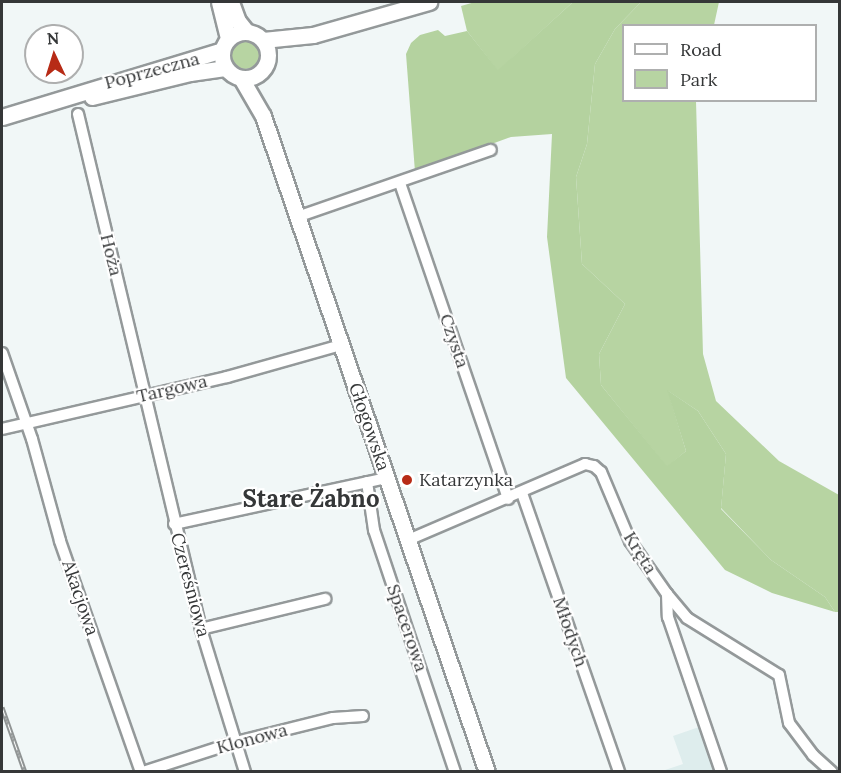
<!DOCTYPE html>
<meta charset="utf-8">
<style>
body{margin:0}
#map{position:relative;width:841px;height:773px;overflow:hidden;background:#f1f7f7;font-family:Lora,serif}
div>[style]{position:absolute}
.built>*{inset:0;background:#deeded}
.green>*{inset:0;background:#b7d4a2}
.round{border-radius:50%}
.forest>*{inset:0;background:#b4d29f}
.roads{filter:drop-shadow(2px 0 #94999a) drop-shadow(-2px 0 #94999a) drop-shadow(0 2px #94999a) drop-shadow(0 -2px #94999a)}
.street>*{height:10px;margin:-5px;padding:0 5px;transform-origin:5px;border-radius:5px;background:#fff}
.secondary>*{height:15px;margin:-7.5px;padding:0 7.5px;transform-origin:7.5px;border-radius:7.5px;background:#fff}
.secondary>.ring{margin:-7.5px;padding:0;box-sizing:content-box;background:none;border:15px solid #fff;border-radius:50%}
.rail>*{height:5px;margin-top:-2.5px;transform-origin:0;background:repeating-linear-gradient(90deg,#fff 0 9px,#909494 0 18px);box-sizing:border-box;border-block:2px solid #909494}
.dots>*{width:16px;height:16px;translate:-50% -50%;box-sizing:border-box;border:3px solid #fff;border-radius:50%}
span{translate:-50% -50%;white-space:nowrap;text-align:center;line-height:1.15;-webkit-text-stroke:4.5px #fff;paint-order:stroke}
.street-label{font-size:18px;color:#353738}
.poi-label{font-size:18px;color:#353738}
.left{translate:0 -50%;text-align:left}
.district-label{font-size:24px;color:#353738;font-weight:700}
.frame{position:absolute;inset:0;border:3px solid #353738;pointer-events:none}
.legend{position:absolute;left:622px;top:24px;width:195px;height:78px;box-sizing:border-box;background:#fff;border:2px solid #aeafaf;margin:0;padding:8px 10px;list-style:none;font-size:18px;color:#353738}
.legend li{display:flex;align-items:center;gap:12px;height:30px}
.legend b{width:30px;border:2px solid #aeafaf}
.north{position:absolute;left:24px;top:24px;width:60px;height:60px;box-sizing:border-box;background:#fff;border:2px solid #aeafaf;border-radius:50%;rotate:356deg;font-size:16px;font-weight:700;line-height:24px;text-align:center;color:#353738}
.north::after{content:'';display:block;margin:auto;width:21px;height:27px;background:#b72b16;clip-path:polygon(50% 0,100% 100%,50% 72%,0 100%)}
</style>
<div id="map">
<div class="built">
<div style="clip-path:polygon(699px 727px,713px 771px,662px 771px,683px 764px,673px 736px)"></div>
</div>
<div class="green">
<div style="clip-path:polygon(475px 2px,573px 2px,498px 71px,467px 31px,461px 6px)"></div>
<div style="clip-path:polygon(641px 2px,719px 2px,714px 25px,624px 26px,624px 100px,696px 101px,703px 354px,716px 401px,779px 461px,839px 495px,839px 612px,835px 612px,825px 597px,771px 560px,721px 508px,726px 454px,698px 411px,668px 391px,686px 451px,667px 467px,601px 385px,599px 354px,625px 304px,582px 264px,576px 177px,587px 144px,595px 64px,615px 29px)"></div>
<div class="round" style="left:230px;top:39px;width:30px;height:30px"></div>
</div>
<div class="forest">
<div style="clip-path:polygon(573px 2px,641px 2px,615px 29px,595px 64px,587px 144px,576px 177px,582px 264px,625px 304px,599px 354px,601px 385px,667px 466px,686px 451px,667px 390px,698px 411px,726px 454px,721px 509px,771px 560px,825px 597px,835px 612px,772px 593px,725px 570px,566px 378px,547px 237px,552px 134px,511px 137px,415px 172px,406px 54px,411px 43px,420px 35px,438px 30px,445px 36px,467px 31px,498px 70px)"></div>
</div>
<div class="roads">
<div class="street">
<div style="left:78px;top:114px;width:529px;rotate:76.57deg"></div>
<div style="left:201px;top:629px;width:150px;rotate:72.9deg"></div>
<div style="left:400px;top:183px;width:334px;rotate:71.1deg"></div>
<div style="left:297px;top:217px;width:205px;rotate:-19.1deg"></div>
<div style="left:2px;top:353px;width:91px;rotate:70.8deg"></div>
<div style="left:32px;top:439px;width:106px;rotate:74.6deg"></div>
<div style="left:60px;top:541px;width:245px;rotate:70.7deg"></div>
<div style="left:2px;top:429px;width:231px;rotate:-13deg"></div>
<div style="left:227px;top:377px;width:118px;rotate:-15.7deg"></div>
<div style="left:367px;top:482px;width:49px;rotate:81.7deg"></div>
<div style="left:374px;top:530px;width:255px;rotate:71.5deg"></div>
<div style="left:522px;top:493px;width:295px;rotate:70.8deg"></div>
<div style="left:174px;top:524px;width:218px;rotate:-12.2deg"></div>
<div style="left:408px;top:540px;width:193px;rotate:-23.2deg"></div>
<div style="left:585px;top:464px;width:9px;rotate:13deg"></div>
<div style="left:594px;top:466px;width:9px;rotate:41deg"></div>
<div style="left:601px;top:472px;width:75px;rotate:67.2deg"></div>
<div style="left:630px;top:541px;width:65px;rotate:55.1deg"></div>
<div style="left:667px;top:594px;width:31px;rotate:50deg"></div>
<div style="left:687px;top:618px;width:108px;rotate:31.8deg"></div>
<div style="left:779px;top:675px;width:49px;rotate:78.2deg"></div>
<div style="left:789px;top:723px;width:40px;rotate:53deg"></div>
<div style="left:813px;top:755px;width:25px;rotate:42deg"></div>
<div style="left:667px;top:594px;width:23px;rotate:88deg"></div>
<div style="left:668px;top:617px;width:164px;rotate:71.1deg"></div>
<div style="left:201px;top:629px;width:128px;rotate:-13.6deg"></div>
<div style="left:143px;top:772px;width:98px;rotate:-17.9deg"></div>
<div style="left:236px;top:742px;width:100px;rotate:-13.9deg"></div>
<div style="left:333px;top:718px;width:30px;rotate:-4deg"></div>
</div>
<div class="secondary">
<div style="left:219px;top:2px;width:37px;rotate:76deg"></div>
<div style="left:231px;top:2px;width:20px;rotate:70deg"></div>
<div style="left:238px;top:21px;width:14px;rotate:51deg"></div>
<div class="ring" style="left:222px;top:32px;width:31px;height:31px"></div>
<div style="left:263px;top:40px;width:50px;rotate:-5.7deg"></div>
<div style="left:313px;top:35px;width:121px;rotate:-15.9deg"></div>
<div style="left:241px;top:78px;width:44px;rotate:59.9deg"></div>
<div style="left:263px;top:116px;width:693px;rotate:71.15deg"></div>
<div style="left:92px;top:97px;width:101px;rotate:-13.8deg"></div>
<div style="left:190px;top:73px;width:35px;rotate:-8deg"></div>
<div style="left:2px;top:117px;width:230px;rotate:-16.9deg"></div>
</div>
</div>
<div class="rail">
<div style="left:2px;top:707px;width:69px;rotate:70.5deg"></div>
</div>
<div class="dots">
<div style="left:407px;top:480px;background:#b72b16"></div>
</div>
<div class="street-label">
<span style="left:152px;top:71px;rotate:-15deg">Poprzeczna</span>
<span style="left:111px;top:255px;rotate:76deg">Hoża</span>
<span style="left:454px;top:341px;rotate:71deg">Czysta</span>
<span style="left:172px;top:389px;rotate:-13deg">Targowa</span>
<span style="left:369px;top:427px;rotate:71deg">Głogowska</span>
<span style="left:640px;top:553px;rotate:58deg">Kręta</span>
<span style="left:190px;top:585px;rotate:75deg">Czereśniowa</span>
<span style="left:80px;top:598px;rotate:71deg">Akacjowa</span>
<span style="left:407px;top:628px;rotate:71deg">Spacerowa</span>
<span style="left:570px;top:632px;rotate:71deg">Młodych</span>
<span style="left:252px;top:739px;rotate:-15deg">Klonowa</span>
</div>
<div class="poi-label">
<span class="left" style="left:419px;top:480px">Katarzynka</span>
</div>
<div class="district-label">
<span style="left:311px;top:499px">Stare Żabno</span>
</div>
<div class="frame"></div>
<ul class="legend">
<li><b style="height:8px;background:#fff"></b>Road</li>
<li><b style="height:16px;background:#b7d4a2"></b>Park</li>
</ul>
<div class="north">N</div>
</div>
